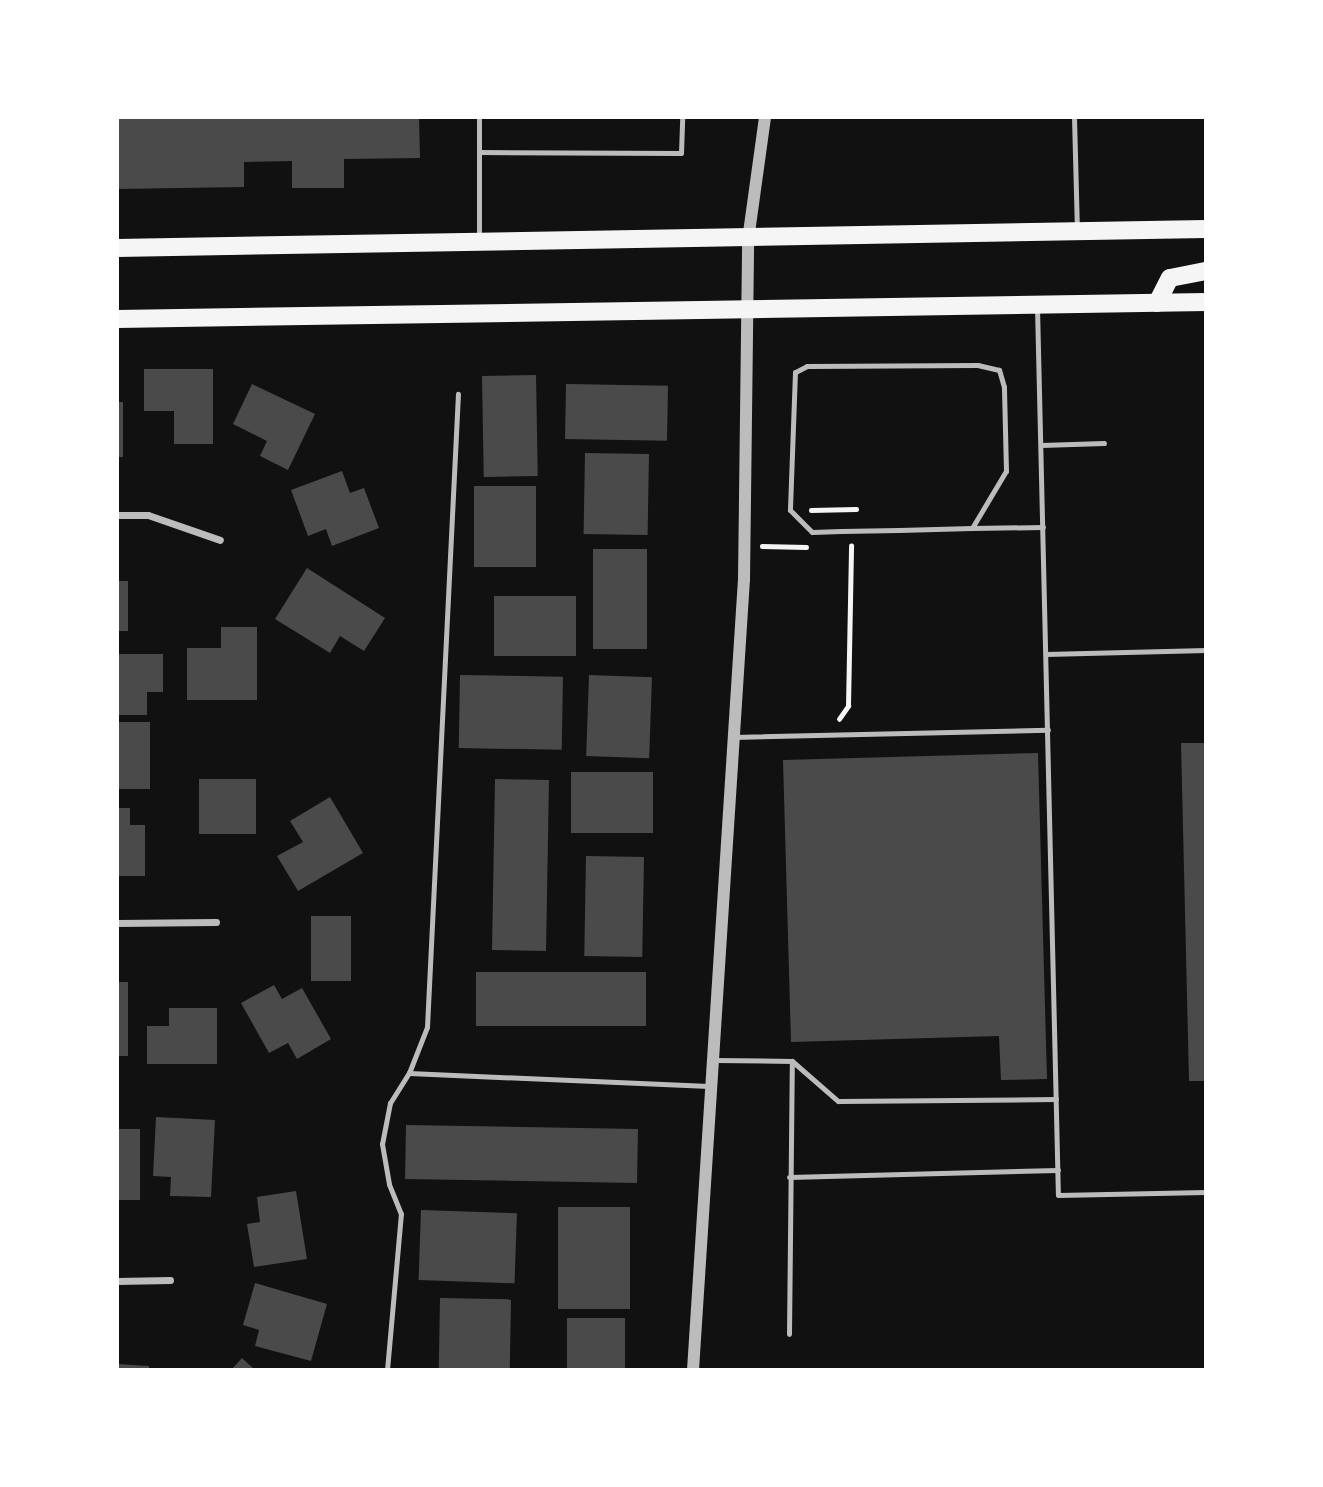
<!DOCTYPE html>
<style>
body{margin:0}
#map{position:relative;width:1323px;height:1487px;overflow:hidden;background:#111;font-family:Commissioner,sans-serif}
div>[style]{position:absolute}
.building>*{inset:0;background:#4a4a4a;transform-origin:0 0}
.path>*{height:4.5px;margin:-2.25px;padding:0 2.25px;transform-origin:2.25px;border-radius:2.25px;background:#f5f5f5}
.service>*{height:5px;margin:-2.5px;padding:0 2.5px;transform-origin:2.5px;border-radius:2.5px;background:#bcbcbc}
.minor>*{height:7px;margin:-3.5px;padding:0 3.5px;transform-origin:3.5px;border-radius:3.5px;background:#bcbcbc}
.tertiary>*{height:12px;margin:-6px;padding:0 6px;transform-origin:6px;border-radius:6px;background:#bcbcbc}
.primary>*{height:18px;margin:-9px;padding:0 9px;transform-origin:9px;border-radius:9px;background:#f5f5f5}
span{translate:-50% -50%;white-space:nowrap;text-align:center;line-height:1.15;-webkit-text-stroke:5px #fff;paint-order:stroke}
.frame{position:absolute;inset:0;border:119px solid #fff;pointer-events:none}
</style>
<div id="map">
<div class="building">
<div style="clip-path:polygon(117px 117px,419px 117px,420px 158px,344px 159px,344px 188px,292px 188px,292px 161px,244px 162px,244px 187px,117px 189px)"></div>
<div style="clip-path:polygon(144px 369px,213px 369px,213px 444px,174px 444px,174px 411px,144px 411px)"></div>
<div style="left:536px;top:375px;width:101px;height:54px;rotate:89deg"></div>
<div style="clip-path:polygon(252px 384px,315px 414px,288px 470px,260px 456px,267px 441px,233px 424px)"></div>
<div style="left:566px;top:384px;width:102px;height:55px;rotate:1deg"></div>
<div style="left:117px;top:402px;width:6px;height:55px"></div>
<div style="left:585px;top:453px;width:64px;height:81px;rotate:1deg"></div>
<div style="clip-path:polygon(342px 471px,350px 493px,364px 488px,379px 528px,332px 546px,326px 529px,308px 536px,291px 490px)"></div>
<div style="left:474px;top:486px;width:62px;height:81px"></div>
<div style="left:593px;top:549px;width:54px;height:100px"></div>
<div style="clip-path:polygon(307px 568px,385px 618px,364px 651px,340px 636px,330px 653px,275px 619px)"></div>
<div style="left:117px;top:581px;width:11px;height:50px"></div>
<div style="left:494px;top:596px;width:82px;height:60px"></div>
<div style="clip-path:polygon(221px 627px,257px 627px,257px 700px,187px 700px,187px 648px,221px 648px)"></div>
<div style="clip-path:polygon(117px 654px,163px 654px,163px 692px,147px 692px,147px 715px,117px 715px)"></div>
<div style="left:460px;top:675px;width:103px;height:73px;rotate:1deg"></div>
<div style="left:589px;top:675px;width:63px;height:81px;rotate:2deg"></div>
<div style="left:117px;top:722px;width:33px;height:67px"></div>
<div style="clip-path:polygon(1181px 743px,1206px 743px,1206px 1081px,1189px 1081px)"></div>
<div style="clip-path:polygon(1038px 753px,1047px 1079px,1001px 1080px,999px 1036px,791px 1042px,783px 760px)"></div>
<div style="left:571px;top:772px;width:82px;height:61px"></div>
<div style="left:199px;top:779px;width:57px;height:55px"></div>
<div style="left:495px;top:779px;width:54px;height:171px;rotate:1deg"></div>
<div style="clip-path:polygon(330px 797px,363px 853px,298px 891px,277px 856px,303px 842px,290px 821px)"></div>
<div style="clip-path:polygon(117px 808px,130px 808px,130px 825px,145px 825px,145px 876px,117px 876px)"></div>
<div style="left:586px;top:856px;width:58px;height:100px;rotate:1deg"></div>
<div style="left:311px;top:916px;width:40px;height:65px"></div>
<div style="left:476px;top:972px;width:170px;height:54px"></div>
<div style="left:117px;top:982px;width:11px;height:74px"></div>
<div style="clip-path:polygon(274px 985px,282px 999px,302px 988px,331px 1039px,297px 1059px,288px 1043px,269px 1053px,241px 1003px)"></div>
<div style="clip-path:polygon(169px 1008px,217px 1008px,217px 1064px,147px 1064px,147px 1026px,169px 1026px)"></div>
<div style="clip-path:polygon(156px 1117px,215px 1120px,211px 1197px,170px 1196px,171px 1177px,153px 1176px)"></div>
<div style="left:406px;top:1125px;width:232px;height:54px;rotate:1deg"></div>
<div style="left:117px;top:1129px;width:23px;height:71px"></div>
<div style="clip-path:polygon(296px 1191px,307px 1259px,254px 1267px,247px 1224px,260px 1222px,257px 1197px)"></div>
<div style="left:558px;top:1207px;width:72px;height:102px"></div>
<div style="left:421px;top:1210px;width:96px;height:70px;rotate:2deg"></div>
<div style="clip-path:polygon(255px 1283px,327px 1304px,311px 1361px,255px 1346px,259px 1330px,243px 1325px)"></div>
<div style="left:440px;top:1298px;width:71px;height:72px;rotate:1deg"></div>
<div style="left:567px;top:1318px;width:58px;height:52px"></div>
<div style="clip-path:polygon(242px 1358px,255px 1370px,231px 1370px)"></div>
<div style="clip-path:polygon(117px 1364px,149px 1366px,149px 1370px,117px 1370px)"></div>
</div>
<div class="path">
<div style="left:811px;top:510px;width:45px;rotate:-1.3deg"></div>
<div style="left:762px;top:546px;width:44px;rotate:1.3deg"></div>
<div style="left:839px;top:719px;width:16px;rotate:-55deg"></div>
<div style="left:848px;top:706px;width:160px;rotate:-88.9deg"></div>
</div>
<div class="service">
<div style="left:479px;top:117px;width:123px;rotate:90deg"></div>
<div style="left:1074px;top:117px;width:113px;rotate:88.5deg"></div>
<div style="left:479px;top:152px;width:202px;rotate:0.3deg"></div>
<div style="left:681px;top:153px;width:36px;rotate:-88deg"></div>
<div style="left:1037px;top:307px;width:888px;rotate:88.65deg"></div>
<div style="left:1058px;top:1195px;width:148px;rotate:-1.2deg"></div>
<div style="left:1041px;top:445px;width:63px;rotate:-1.8deg"></div>
<div style="left:972px;top:528px;width:66px;rotate:-59.2deg"></div>
<div style="left:1006px;top:471px;width:84px;rotate:-91.4deg"></div>
<div style="left:1004px;top:387px;width:18px;rotate:-106deg"></div>
<div style="left:999px;top:370px;width:22px;rotate:-167deg"></div>
<div style="left:978px;top:365px;width:171px;rotate:179.7deg"></div>
<div style="left:807px;top:366px;width:13px;rotate:153deg"></div>
<div style="left:795px;top:372px;width:138px;rotate:92.1deg"></div>
<div style="left:790px;top:510px;width:31px;rotate:45deg"></div>
<div style="left:812px;top:532px;width:29px;rotate:-2deg"></div>
<div style="left:841px;top:531px;width:58px;rotate:-1deg"></div>
<div style="left:899px;top:530px;width:73px;rotate:-1.6deg"></div>
<div style="left:972px;top:528px;width:71px;rotate:-0.8deg"></div>
<div style="left:1046px;top:654px;width:160px;rotate:-1.4deg"></div>
<div style="left:733px;top:737px;width:315px;rotate:-1.3deg"></div>
<div style="left:714px;top:1060px;width:78px;rotate:0.7deg"></div>
<div style="left:792px;top:1061px;width:61px;rotate:41deg"></div>
<div style="left:838px;top:1101px;width:218px;rotate:-0.5deg"></div>
<div style="left:409px;top:1073px;width:300px;rotate:2.5deg"></div>
<div style="left:789px;top:1177px;width:269px;rotate:-1.5deg"></div>
<div style="left:789px;top:1334px;width:273px;rotate:-89.4deg"></div>
<div style="left:387px;top:1370px;width:157px;rotate:-84.9deg"></div>
<div style="left:401px;top:1214px;width:32px;rotate:-112deg"></div>
<div style="left:389px;top:1184px;width:41px;rotate:-99.9deg"></div>
<div style="left:382px;top:1144px;width:42px;rotate:-79deg"></div>
<div style="left:390px;top:1103px;width:36px;rotate:-58deg"></div>
<div style="left:409px;top:1073px;width:49px;rotate:-68.6deg"></div>
<div style="left:427px;top:1027px;width:634px;rotate:-87.2deg"></div>
</div>
<div class="minor">
<div style="left:117px;top:515px;width:31px"></div>
<div style="left:148px;top:515px;width:76px;rotate:19.1deg"></div>
<div style="left:117px;top:923px;width:99px;rotate:-0.6deg"></div>
<div style="left:117px;top:1281px;width:53px;rotate:-1.1deg"></div>
</div>
<div class="tertiary">
<div style="left:693px;top:1370px;width:792px;rotate:-86.31deg"></div>
<div style="left:744px;top:580px;width:340px;rotate:-89.3deg"></div>
<div style="left:748px;top:240px;width:124px;rotate:-82.1deg"></div>
</div>
<div class="primary">
<div style="left:117px;top:248px;width:1089px;rotate:-1deg"></div>
<div style="left:1157px;top:303px;width:28px;rotate:-63deg"></div>
<div style="left:1170px;top:278px;width:37px;rotate:-11deg"></div>
<div style="left:117px;top:319px;width:1089px;rotate:-0.89deg"></div>
</div>
<div class="frame"></div>
</div>
